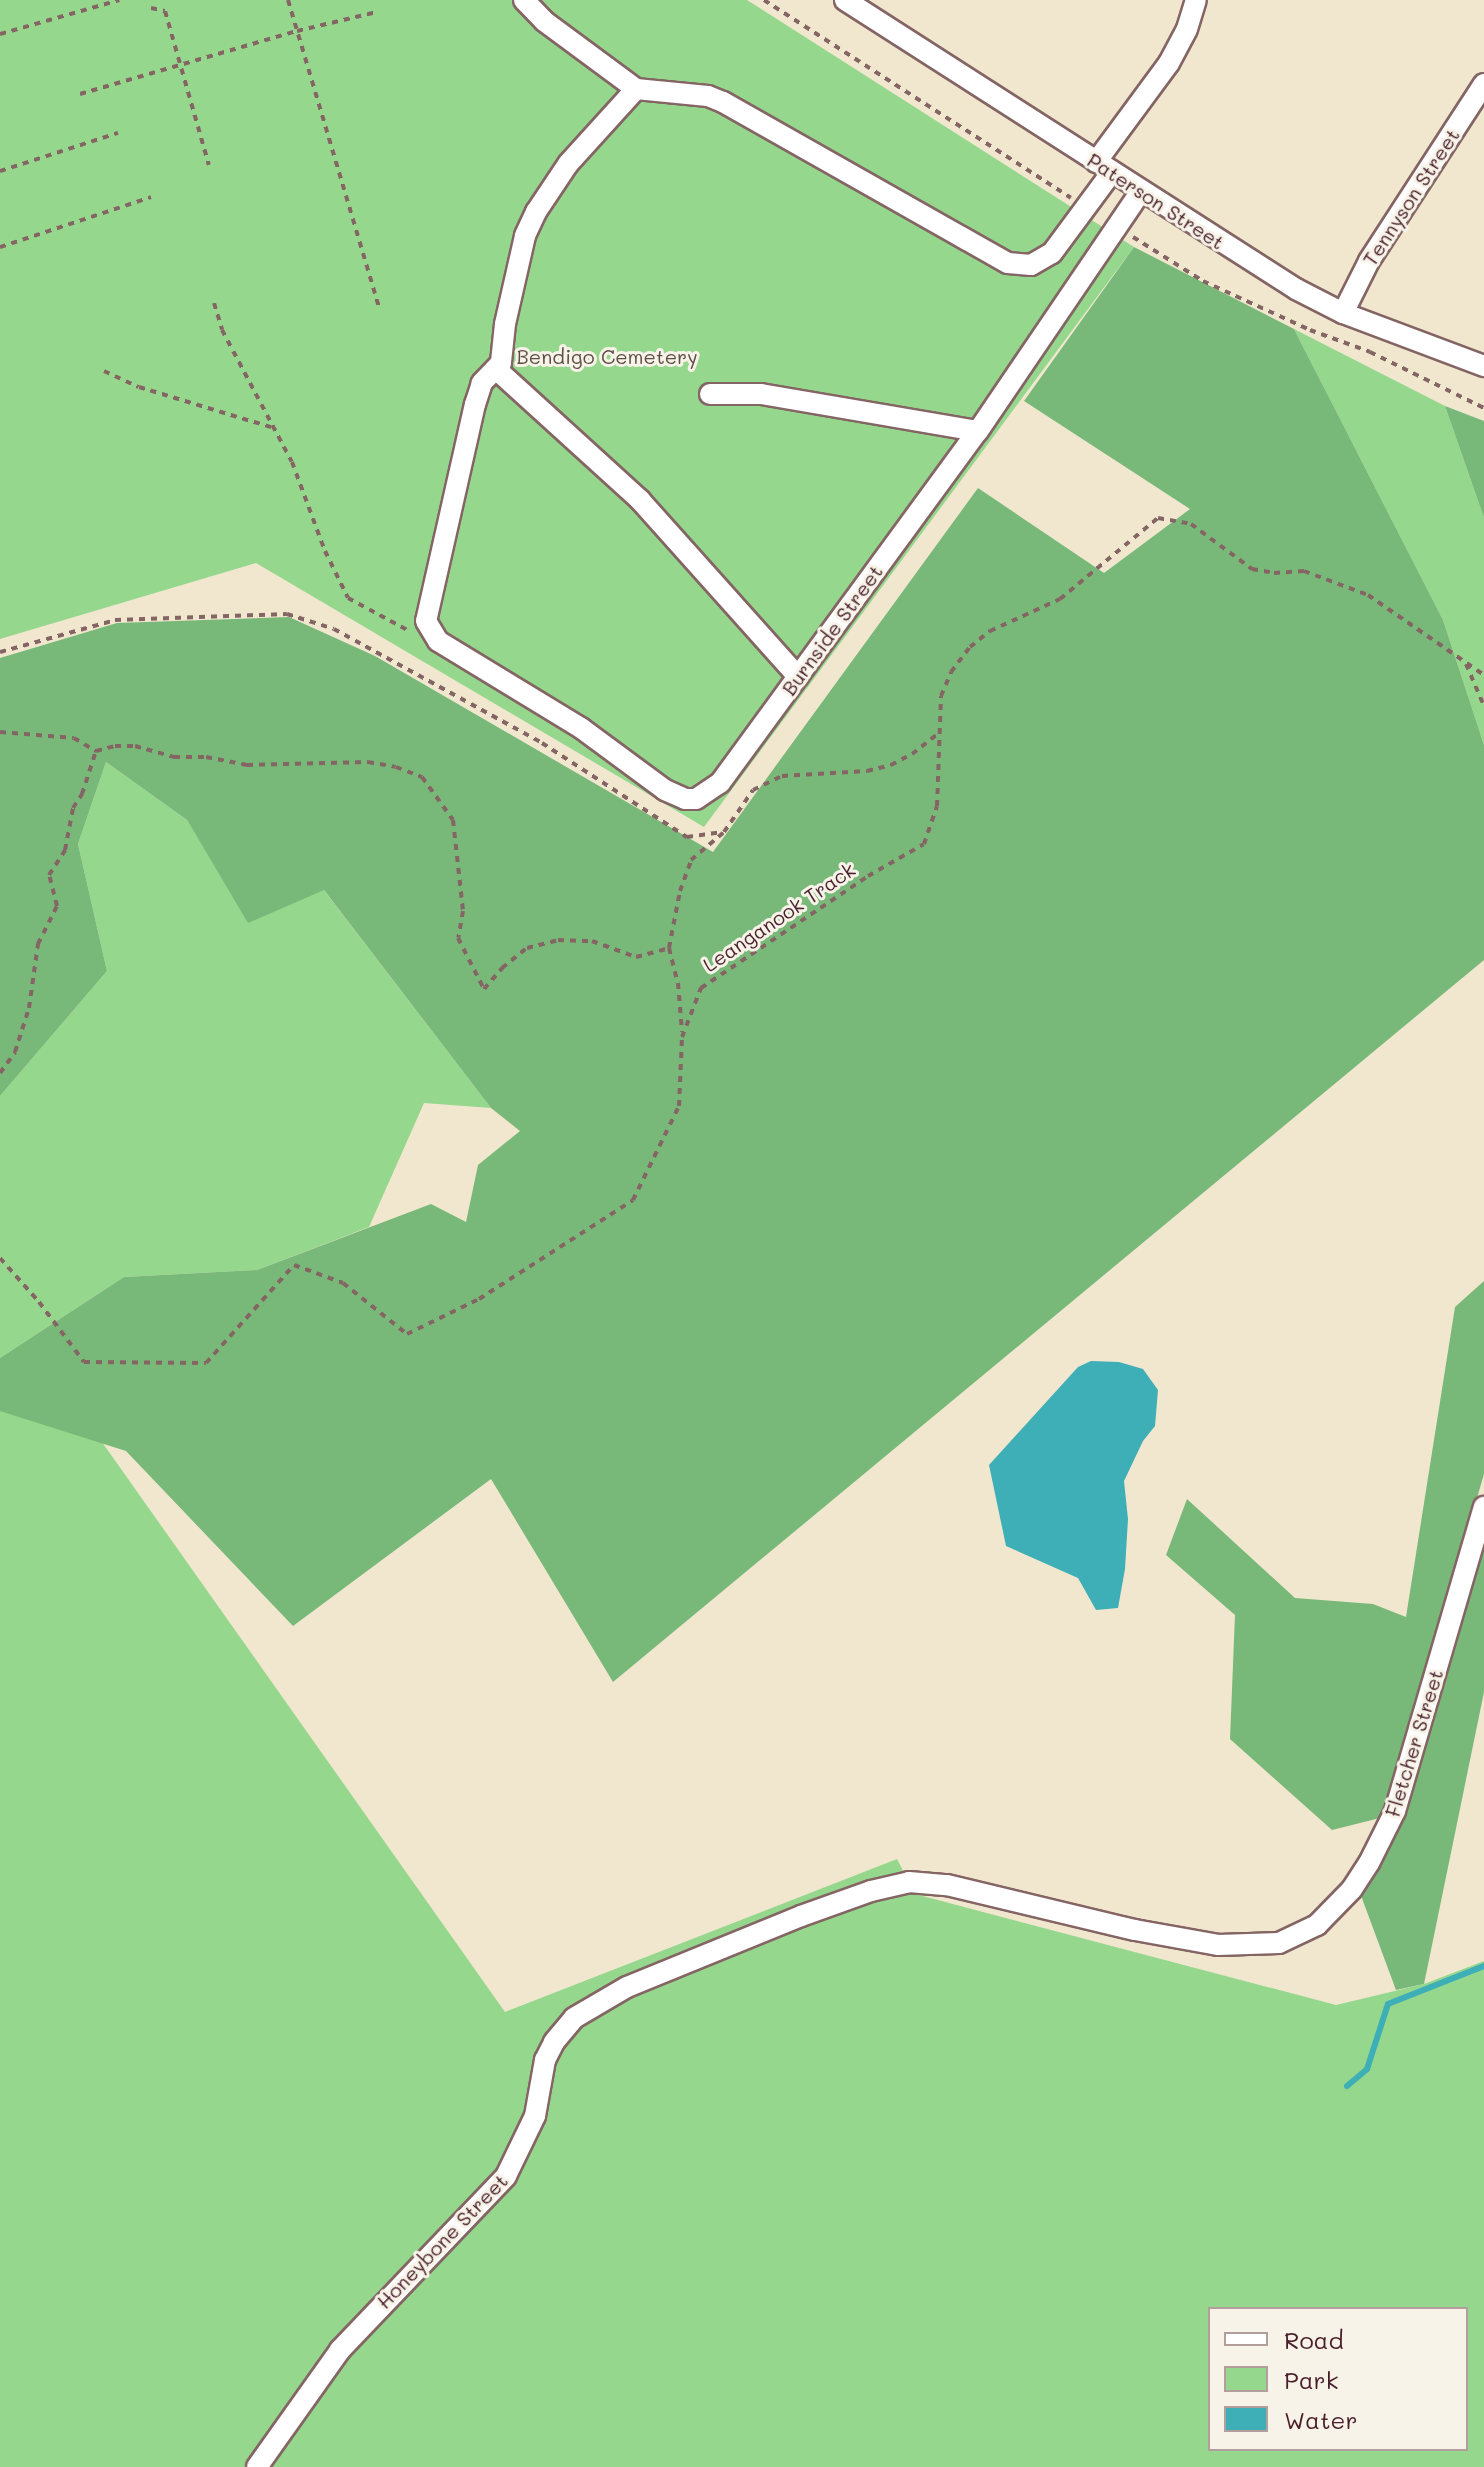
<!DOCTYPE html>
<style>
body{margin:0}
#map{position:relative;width:1484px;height:2467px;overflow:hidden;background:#f1e7cf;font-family:Mali,sans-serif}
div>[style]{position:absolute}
.green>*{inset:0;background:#96d78e}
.forest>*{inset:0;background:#78b879}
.water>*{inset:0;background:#3eafb6}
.stream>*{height:6px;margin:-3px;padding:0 3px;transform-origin:3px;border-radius:3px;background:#3eafb6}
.path>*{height:4px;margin-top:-2px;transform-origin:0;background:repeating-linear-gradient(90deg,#846564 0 6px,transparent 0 12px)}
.roads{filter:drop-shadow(2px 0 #846564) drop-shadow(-2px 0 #846564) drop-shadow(0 2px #846564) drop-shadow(0 -2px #846564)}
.minor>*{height:20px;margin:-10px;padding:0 10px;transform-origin:10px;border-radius:10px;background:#fff}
span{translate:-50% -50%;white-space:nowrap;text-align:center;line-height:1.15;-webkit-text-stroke:6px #f7f3e8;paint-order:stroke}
.street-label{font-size:20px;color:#4a1f2b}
.park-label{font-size:20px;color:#5d4d44}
.legend{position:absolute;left:1208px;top:2307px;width:260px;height:144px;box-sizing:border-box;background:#f7f3e8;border:2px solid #b29e9c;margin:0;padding:10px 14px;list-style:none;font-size:24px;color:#4a1f2b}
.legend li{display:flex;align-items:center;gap:16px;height:40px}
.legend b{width:40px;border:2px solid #b29e9c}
</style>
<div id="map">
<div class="green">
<div style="clip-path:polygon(0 0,747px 0,1134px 247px,704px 827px,256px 563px,0 639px)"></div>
<div style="clip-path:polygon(1294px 329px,1445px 406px,1484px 518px,1484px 745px,1443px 620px)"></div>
<div style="clip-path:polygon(106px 762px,187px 820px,248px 922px,323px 889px,491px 1108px,424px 1103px,369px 1227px,257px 1270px,124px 1277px,0 1358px,0 1096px,107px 971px,78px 844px)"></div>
<div style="clip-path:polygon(evenodd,56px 1377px,505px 2012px,897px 1859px,915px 1894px,1336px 2005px,1424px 1984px,1484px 1961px,1484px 2467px,0 2467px,0 1403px,56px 1377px,1210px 2309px,1466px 2309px,1466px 2449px,1210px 2449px,1210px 2309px)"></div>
</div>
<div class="forest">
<div style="clip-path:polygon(1134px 247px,1294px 329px,1443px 620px,1484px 745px,1484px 960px,613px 1682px,491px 1479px,293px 1626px,126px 1451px,0 1411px,0 1358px,124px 1277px,257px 1270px,431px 1204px,466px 1222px,478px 1165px,520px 1131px,491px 1108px,324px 890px,248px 923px,187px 820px,106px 762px,78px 844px,107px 971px,0 1096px,0 658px,117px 623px,289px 617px,375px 656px,713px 852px,978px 488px,1104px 573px,1190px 509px,1024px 401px)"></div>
<div style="clip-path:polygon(1445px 406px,1484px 421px,1484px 518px)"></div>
<div style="clip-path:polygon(1484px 1281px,1484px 1474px,1384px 1817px,1332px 1830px,1230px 1739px,1235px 1615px,1166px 1555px,1187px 1499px,1295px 1598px,1373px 1604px,1406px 1617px,1455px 1307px)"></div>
<div style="clip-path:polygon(1484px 1531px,1484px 1692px,1424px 1984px,1396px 1990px,1360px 1893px)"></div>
</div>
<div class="water">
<div style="clip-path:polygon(1091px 1361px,1119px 1362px,1143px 1369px,1158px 1390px,1155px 1426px,1143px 1441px,1124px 1481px,1128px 1519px,1125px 1569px,1118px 1608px,1096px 1610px,1078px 1578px,1006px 1546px,989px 1465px,1078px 1367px)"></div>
</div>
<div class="stream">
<div style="left:1347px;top:2086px;width:26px;rotate:-40deg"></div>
<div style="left:1367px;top:2069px;width:68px;rotate:-72.1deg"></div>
<div style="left:1388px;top:2004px;width:103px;rotate:-21.6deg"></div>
</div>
<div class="path">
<div style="left:288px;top:0;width:323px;rotate:73.5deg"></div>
<div style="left:764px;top:0;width:365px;rotate:32.8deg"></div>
<div style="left:151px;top:8px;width:14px;rotate:12deg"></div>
<div style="left:165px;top:11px;width:160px;rotate:74.1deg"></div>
<div style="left:0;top:34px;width:124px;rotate:-15.9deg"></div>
<div style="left:80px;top:94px;width:226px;rotate:-16.2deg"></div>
<div style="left:297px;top:31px;width:82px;rotate:-13.4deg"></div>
<div style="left:0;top:171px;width:124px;rotate:-17.9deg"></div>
<div style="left:1133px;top:237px;width:83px;rotate:32.2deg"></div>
<div style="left:1203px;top:281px;width:118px;rotate:24.6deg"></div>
<div style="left:1310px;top:330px;width:64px;rotate:20.1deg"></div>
<div style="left:1370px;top:352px;width:127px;rotate:26.2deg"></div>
<div style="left:0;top:247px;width:159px;rotate:-18.3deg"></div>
<div style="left:214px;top:303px;width:28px;rotate:73deg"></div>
<div style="left:222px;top:330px;width:149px;rotate:62.1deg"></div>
<div style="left:292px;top:462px;width:95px;rotate:69.7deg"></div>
<div style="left:325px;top:551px;width:52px;rotate:63.9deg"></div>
<div style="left:348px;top:598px;width:69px;rotate:28.4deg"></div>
<div style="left:104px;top:371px;width:38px;rotate:25deg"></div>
<div style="left:139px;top:387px;width:138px;rotate:16.9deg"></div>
<div style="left:0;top:652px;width:119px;rotate:-15.5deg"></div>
<div style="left:115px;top:620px;width:172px;rotate:-2deg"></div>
<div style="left:287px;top:614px;width:49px;rotate:17.7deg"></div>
<div style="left:334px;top:629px;width:237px;rotate:28.7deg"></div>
<div style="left:542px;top:743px;width:173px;rotate:33deg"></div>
<div style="left:687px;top:837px;width:34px;rotate:-8deg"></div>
<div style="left:1466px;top:664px;width:46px;rotate:66.8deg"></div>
<div style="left:0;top:732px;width:74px;rotate:4.6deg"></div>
<div style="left:74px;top:738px;width:26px;rotate:31deg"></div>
<div style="left:669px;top:948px;width:36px;rotate:76deg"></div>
<div style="left:678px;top:983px;width:49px;rotate:85.3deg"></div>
<div style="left:0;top:1073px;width:26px;rotate:-54deg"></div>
<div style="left:15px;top:1052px;width:46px;rotate:-72.3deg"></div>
<div style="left:29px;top:1008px;width:65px;rotate:-82deg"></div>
<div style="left:38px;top:944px;width:42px;rotate:-63.4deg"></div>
<div style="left:57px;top:906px;width:32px;rotate:-104deg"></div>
<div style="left:49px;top:875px;width:30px;rotate:-57deg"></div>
<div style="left:65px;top:850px;width:43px;rotate:-79.2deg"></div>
<div style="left:73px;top:808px;width:17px;rotate:-57deg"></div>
<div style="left:82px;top:794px;width:45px;rotate:-72deg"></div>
<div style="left:96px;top:751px;width:20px;rotate:-15deg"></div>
<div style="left:115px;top:746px;width:20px"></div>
<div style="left:135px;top:746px;width:41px;rotate:15.8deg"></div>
<div style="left:174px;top:757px;width:32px"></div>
<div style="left:206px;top:757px;width:42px;rotate:11deg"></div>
<div style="left:247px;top:765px;width:121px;rotate:-1.4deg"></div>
<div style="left:368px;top:762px;width:28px;rotate:10deg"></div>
<div style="left:396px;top:767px;width:28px;rotate:21deg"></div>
<div style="left:422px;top:777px;width:53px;rotate:54.2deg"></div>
<div style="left:453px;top:820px;width:92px;rotate:83.7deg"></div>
<div style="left:463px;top:911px;width:27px;rotate:100deg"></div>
<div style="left:458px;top:938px;width:57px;rotate:63deg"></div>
<div style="left:484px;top:989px;width:28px;rotate:-49deg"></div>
<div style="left:502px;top:968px;width:32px;rotate:-39deg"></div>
<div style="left:527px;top:948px;width:32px;rotate:-14deg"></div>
<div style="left:558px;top:940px;width:34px;rotate:2deg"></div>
<div style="left:592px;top:941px;width:47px;rotate:20deg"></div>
<div style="left:636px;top:957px;width:34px;rotate:-15deg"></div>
<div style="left:669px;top:948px;width:58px;rotate:-79.1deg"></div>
<div style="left:680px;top:891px;width:33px;rotate:-70deg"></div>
<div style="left:691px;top:860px;width:43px;rotate:-40.3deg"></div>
<div style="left:724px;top:832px;width:51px;rotate:-55.4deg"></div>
<div style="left:753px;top:790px;width:32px;rotate:-26deg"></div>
<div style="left:782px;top:776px;width:85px;rotate:-3.4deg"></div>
<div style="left:867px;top:771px;width:25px;rotate:-14deg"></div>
<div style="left:891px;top:765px;width:24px;rotate:-28deg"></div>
<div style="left:912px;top:754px;width:33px;rotate:-38deg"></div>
<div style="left:0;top:1258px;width:59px;rotate:48.4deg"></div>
<div style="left:39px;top:1302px;width:75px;rotate:53.1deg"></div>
<div style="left:84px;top:1362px;width:122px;rotate:0.5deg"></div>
<div style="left:206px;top:1363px;width:132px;rotate:-48.1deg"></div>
<div style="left:294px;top:1265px;width:52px;rotate:20.2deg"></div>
<div style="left:343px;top:1283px;width:82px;rotate:38.6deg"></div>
<div style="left:407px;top:1334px;width:80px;rotate:-25.9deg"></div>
<div style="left:479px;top:1299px;width:183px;rotate:-32.7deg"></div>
<div style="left:633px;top:1200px;width:105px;rotate:-63.9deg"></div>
<div style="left:679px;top:1106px;width:69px;rotate:-87.5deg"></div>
<div style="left:682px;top:1037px;width:53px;rotate:-68.8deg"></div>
<div style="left:701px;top:988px;width:201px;rotate:-33.8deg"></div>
<div style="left:868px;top:876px;width:64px;rotate:-29.7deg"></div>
<div style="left:924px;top:844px;width:40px;rotate:-71.1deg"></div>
<div style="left:937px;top:806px;width:110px;rotate:-87.9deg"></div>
<div style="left:941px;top:696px;width:26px;rotate:-67deg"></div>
<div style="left:951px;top:672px;width:31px;rotate:-53deg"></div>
<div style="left:970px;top:647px;width:26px;rotate:-39deg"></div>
<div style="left:990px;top:631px;width:77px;rotate:-24.6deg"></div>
<div style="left:1060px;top:599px;width:127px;rotate:-39.6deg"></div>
<div style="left:1158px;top:518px;width:34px;rotate:10deg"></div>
<div style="left:1191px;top:524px;width:76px;rotate:36.4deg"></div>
<div style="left:1252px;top:569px;width:22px;rotate:10deg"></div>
<div style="left:1274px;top:573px;width:30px;rotate:-4deg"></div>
<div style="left:1304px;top:571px;width:68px;rotate:20.6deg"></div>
<div style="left:1368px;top:595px;width:141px;rotate:34.6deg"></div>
</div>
<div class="roads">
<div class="minor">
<div style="left:524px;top:0;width:29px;rotate:46deg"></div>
<div style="left:544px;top:21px;width:114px;rotate:36.5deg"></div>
<div style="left:636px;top:89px;width:72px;rotate:5.6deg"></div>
<div style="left:708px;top:96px;width:16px;rotate:22deg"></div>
<div style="left:723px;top:102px;width:327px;rotate:29.5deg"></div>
<div style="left:1008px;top:263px;width:23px;rotate:5deg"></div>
<div style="left:1031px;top:265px;width:24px;rotate:-30deg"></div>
<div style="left:1052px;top:253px;width:101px;rotate:-53.5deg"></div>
<div style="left:845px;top:0;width:536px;rotate:32.65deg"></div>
<div style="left:1296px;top:289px;width:53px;rotate:27.1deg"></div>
<div style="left:1343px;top:313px;width:151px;rotate:20.6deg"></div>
<div style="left:636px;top:89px;width:101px;rotate:132.2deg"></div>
<div style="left:568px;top:164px;width:58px;rotate:123.7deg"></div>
<div style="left:536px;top:212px;width:26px;rotate:115deg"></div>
<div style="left:525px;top:236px;width:90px;rotate:102.8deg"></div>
<div style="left:505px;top:324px;width:39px;rotate:96deg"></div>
<div style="left:501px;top:363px;width:28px;rotate:134deg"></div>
<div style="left:482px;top:383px;width:22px;rotate:108deg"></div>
<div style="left:475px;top:404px;width:222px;rotate:102.7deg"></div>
<div style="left:426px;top:621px;width:23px;rotate:59deg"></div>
<div style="left:438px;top:641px;width:167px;rotate:31.3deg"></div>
<div style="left:581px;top:728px;width:104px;rotate:36.4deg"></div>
<div style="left:665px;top:790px;width:22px;rotate:24deg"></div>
<div style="left:685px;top:799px;width:11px"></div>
<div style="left:696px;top:799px;width:29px;rotate:-34deg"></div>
<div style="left:720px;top:783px;width:436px;rotate:-53.8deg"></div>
<div style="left:978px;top:431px;width:290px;rotate:-55.8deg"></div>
<div style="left:1096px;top:162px;width:123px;rotate:-53.6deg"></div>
<div style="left:1169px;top:63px;width:38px;rotate:-62deg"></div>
<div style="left:1187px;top:29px;width:30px;rotate:-73deg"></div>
<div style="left:1343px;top:313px;width:58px;rotate:-63.4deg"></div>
<div style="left:1369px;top:261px;width:211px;rotate:-57deg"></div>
<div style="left:496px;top:369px;width:195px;rotate:42.3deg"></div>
<div style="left:640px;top:500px;width:237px;rotate:48.2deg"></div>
<div style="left:710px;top:394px;width:51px"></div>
<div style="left:761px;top:394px;width:220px;rotate:9.7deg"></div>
<div style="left:257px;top:2467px;width:143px;rotate:-54.6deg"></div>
<div style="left:340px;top:2350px;width:240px;rotate:-46.3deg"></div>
<div style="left:506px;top:2176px;width:67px;rotate:-64.2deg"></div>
<div style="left:535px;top:2116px;width:57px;rotate:-79.9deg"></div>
<div style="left:545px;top:2060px;width:20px;rotate:-63deg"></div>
<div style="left:554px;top:2042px;width:31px;rotate:-50deg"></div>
<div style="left:574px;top:2018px;width:61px;rotate:-30.3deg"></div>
<div style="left:627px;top:1987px;width:188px;rotate:-22.2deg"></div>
<div style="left:801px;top:1916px;width:74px;rotate:-19.7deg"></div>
<div style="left:871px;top:1891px;width:39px;rotate:-13deg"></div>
<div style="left:909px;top:1882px;width:38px;rotate:5deg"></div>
<div style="left:947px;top:1885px;width:193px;rotate:13.5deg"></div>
<div style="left:1135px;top:1930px;width:84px;rotate:10.2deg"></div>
<div style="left:1218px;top:1945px;width:61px;rotate:-1.9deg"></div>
<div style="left:1279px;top:1943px;width:42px;rotate:-25.3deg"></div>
<div style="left:1317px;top:1925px;width:50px;rotate:-45.8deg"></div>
<div style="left:1352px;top:1889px;width:31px;rotate:-57deg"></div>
<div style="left:1369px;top:1863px;width:58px;rotate:-63.4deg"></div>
<div style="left:1395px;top:1811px;width:317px;rotate:-73.7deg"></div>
</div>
</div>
<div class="street-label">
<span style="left:1411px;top:197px;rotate:-57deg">Tennyson Street</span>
<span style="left:1156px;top:201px;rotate:33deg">Paterson Street</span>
<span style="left:832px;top:630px;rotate:-54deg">Burnside Street</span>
<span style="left:779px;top:917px;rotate:-34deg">Leanganook Track</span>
<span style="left:1414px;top:1743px;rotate:-73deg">Fletcher Street</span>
<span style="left:442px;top:2241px;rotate:-46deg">Honeybone Street</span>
</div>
<div class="park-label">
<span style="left:607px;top:356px">Bendigo Cemetery</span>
</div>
<ul class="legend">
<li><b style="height:10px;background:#fff"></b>Road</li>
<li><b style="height:22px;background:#96d78e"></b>Park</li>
<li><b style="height:22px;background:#3eafb6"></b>Water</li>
</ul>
</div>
